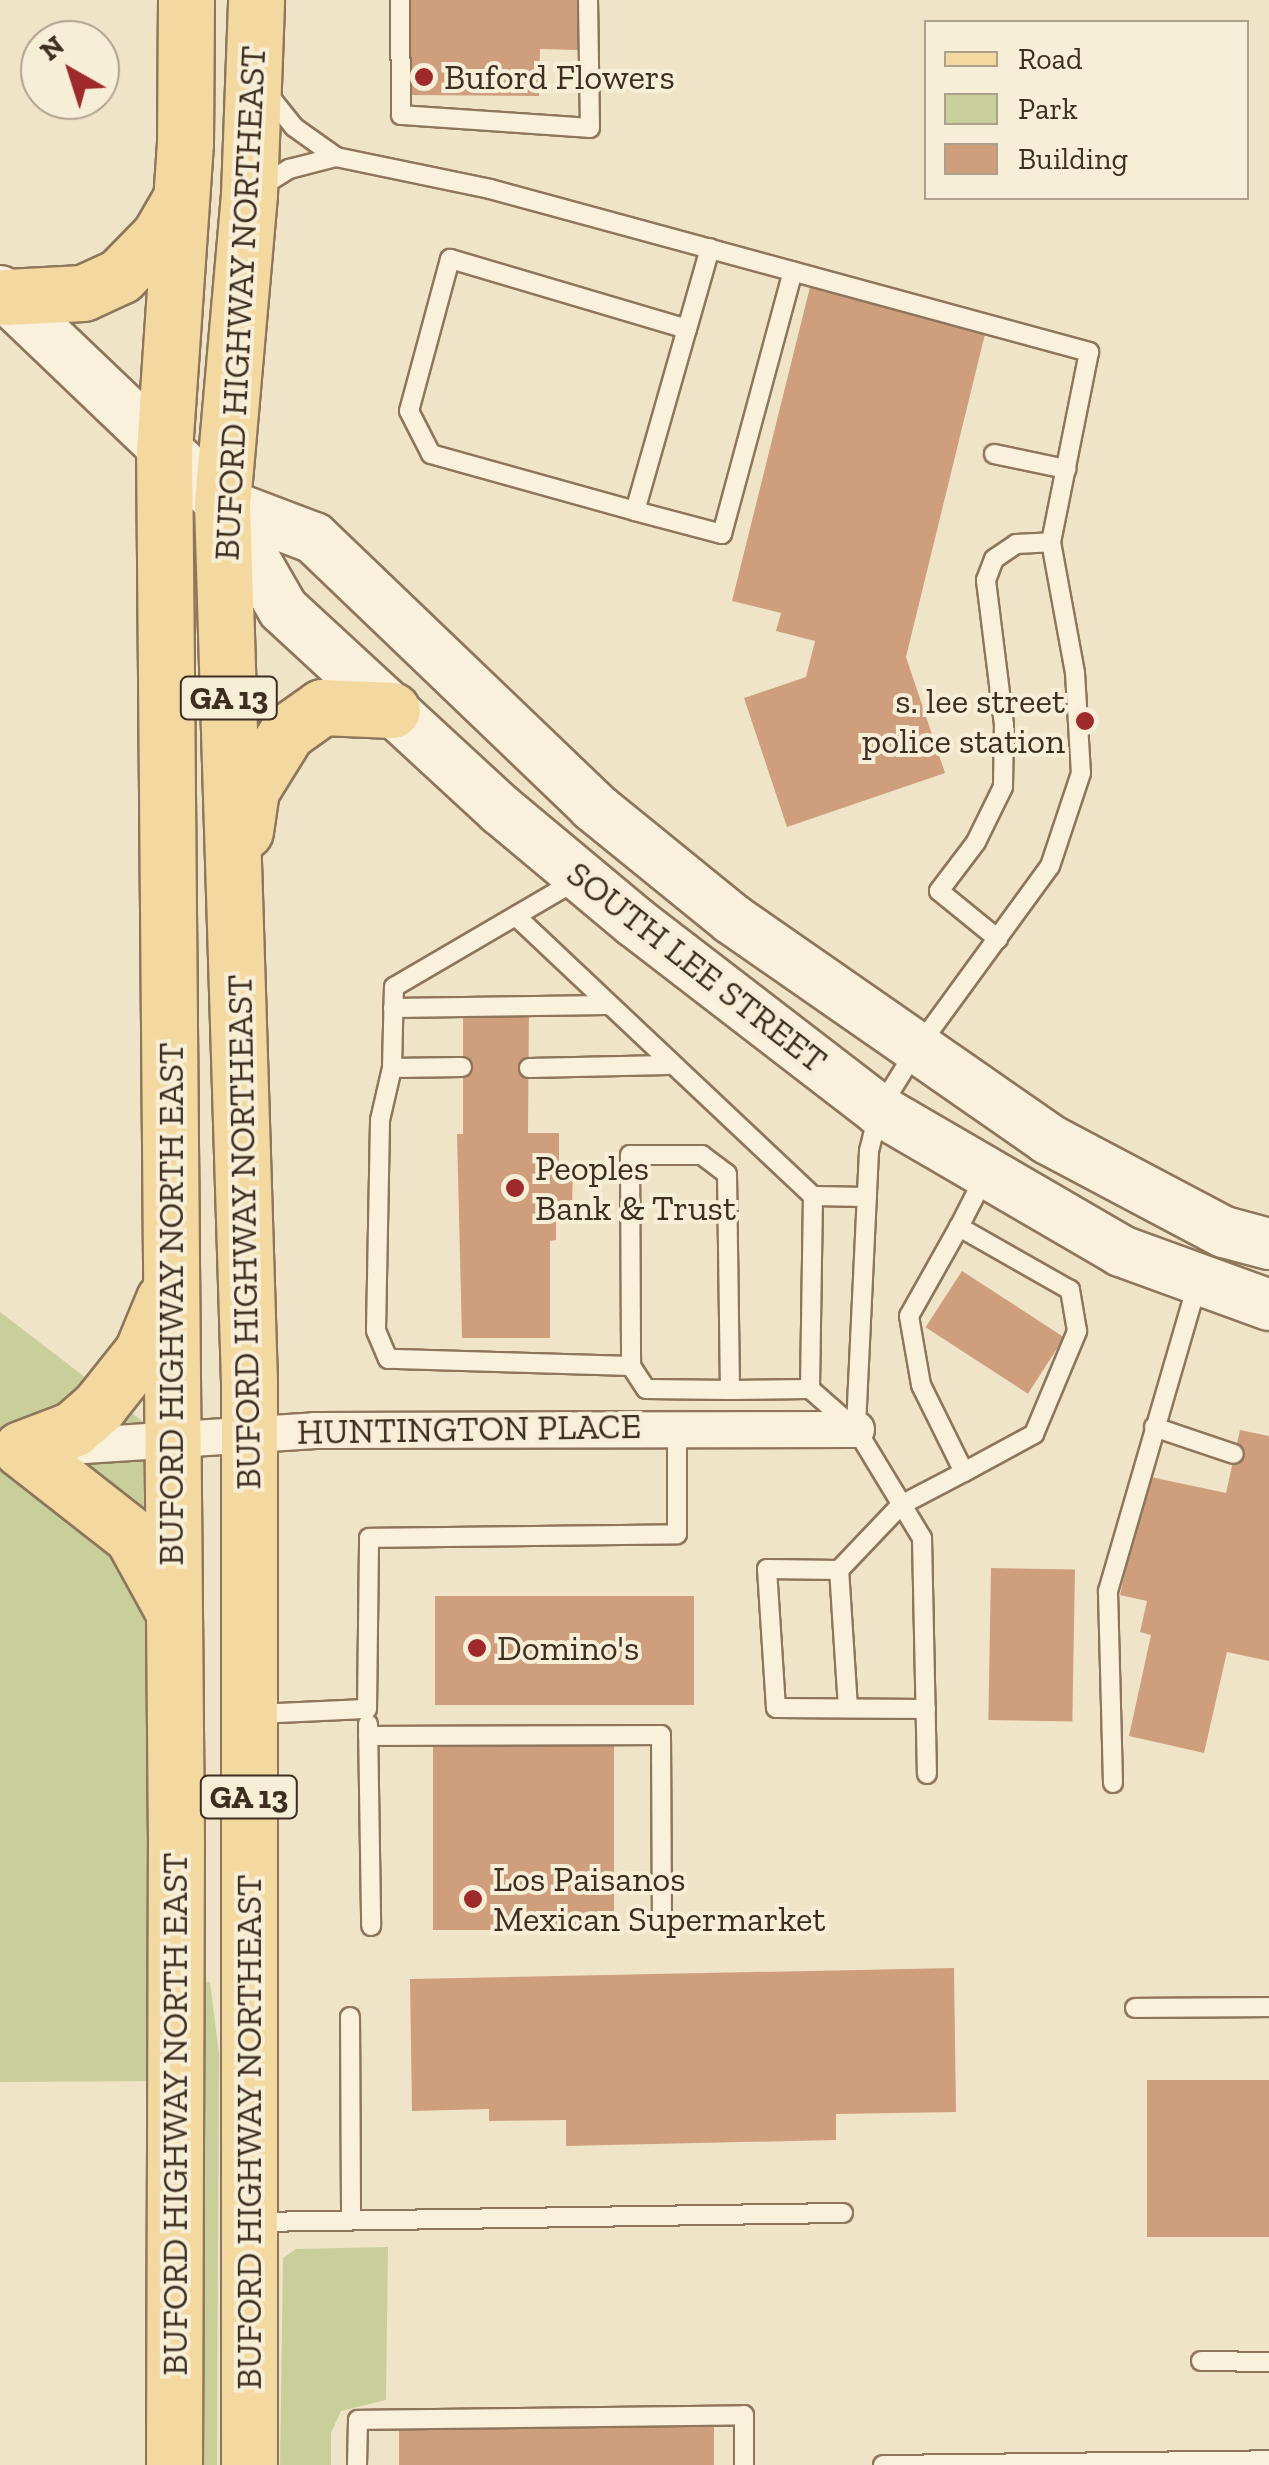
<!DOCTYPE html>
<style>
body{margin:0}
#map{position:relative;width:1269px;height:2465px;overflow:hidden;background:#f0e4c8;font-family:"Zilla Slab",serif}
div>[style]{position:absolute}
.green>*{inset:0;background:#c9cf9b}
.building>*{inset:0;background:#cf9f7d;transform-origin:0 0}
.roads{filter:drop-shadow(2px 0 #8d765c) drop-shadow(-2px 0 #8d765c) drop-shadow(0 2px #8d765c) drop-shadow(0 -2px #8d765c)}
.lane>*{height:18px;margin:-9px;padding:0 9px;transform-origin:9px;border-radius:9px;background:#faf1dc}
.street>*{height:35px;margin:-17.5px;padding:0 17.5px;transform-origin:17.5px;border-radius:17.5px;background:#faf1dc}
.secondary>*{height:50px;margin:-25px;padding:0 25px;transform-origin:25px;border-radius:25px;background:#faf1dc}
.primary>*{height:55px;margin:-27.5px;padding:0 27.5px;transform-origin:27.5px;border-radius:27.5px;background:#f3d9a0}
.dots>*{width:28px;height:28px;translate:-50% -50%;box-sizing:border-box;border:5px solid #f7eed8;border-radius:50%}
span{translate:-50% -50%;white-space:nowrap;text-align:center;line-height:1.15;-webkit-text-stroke:8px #f7eed8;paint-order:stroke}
.shield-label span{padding:2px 8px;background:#f7eed8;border:2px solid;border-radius:8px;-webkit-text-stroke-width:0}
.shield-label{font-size:32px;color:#3d2e20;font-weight:700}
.poi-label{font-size:35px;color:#3d2e20}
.left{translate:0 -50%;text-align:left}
.right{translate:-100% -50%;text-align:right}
.street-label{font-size:35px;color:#3d2e20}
.legend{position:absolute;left:924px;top:20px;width:325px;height:180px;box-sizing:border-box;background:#f7eed8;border:2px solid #ada18e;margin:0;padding:12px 18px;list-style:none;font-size:30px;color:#3d2e20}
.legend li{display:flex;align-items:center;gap:20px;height:50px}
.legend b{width:50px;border:2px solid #ada18e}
.north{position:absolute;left:20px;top:20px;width:100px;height:100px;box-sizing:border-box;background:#f7eed8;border:2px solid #ada18e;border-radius:50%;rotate:321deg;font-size:28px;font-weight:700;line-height:40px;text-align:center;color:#3d2e20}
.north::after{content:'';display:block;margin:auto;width:35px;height:45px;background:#9e2a2b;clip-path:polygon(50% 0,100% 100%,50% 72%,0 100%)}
</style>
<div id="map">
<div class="green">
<div style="clip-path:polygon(0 1312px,184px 1453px,178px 2081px,0 2082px)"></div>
<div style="clip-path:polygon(196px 1981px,210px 1982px,219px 2054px,217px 2465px,194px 2465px)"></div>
<div style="clip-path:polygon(388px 2247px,386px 2400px,341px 2411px,331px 2433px,331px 2465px,280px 2465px,283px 2258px,296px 2249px)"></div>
</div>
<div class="building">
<div style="clip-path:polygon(410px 0,579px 0,578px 50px,540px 49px,539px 96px,409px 95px)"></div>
<div style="clip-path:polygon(810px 287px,986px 330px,906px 657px,945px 773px,787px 827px,744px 698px,806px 677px,815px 641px,776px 631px,781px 613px,732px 601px)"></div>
<div style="clip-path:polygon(463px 1009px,529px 1009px,528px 1133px,559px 1133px,559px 1165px,573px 1164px,572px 1212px,556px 1212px,556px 1240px,550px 1241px,550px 1338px,462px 1338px,457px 1134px,463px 1134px)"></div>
<div style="left:962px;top:1271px;width:122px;height:67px;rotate:33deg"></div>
<div style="clip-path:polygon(1240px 1430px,1269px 1436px,1269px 1661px,1227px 1652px,1204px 1753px,1129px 1736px,1151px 1635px,1140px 1632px,1147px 1601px,1120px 1595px,1146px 1476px,1226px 1493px)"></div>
<div style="left:991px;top:1568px;width:84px;height:152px;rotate:1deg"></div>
<div style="left:435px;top:1596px;width:259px;height:109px"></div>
<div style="left:614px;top:1745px;width:185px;height:181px;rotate:90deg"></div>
<div style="clip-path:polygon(954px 1968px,956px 2112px,836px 2114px,836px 2140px,566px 2146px,566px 2120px,489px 2121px,489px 2109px,412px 2111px,410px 1979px)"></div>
<div style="left:1147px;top:2080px;width:122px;height:157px"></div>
<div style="left:714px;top:2427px;width:38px;height:315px;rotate:90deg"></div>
</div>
<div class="roads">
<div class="lane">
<div style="left:400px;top:0;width:115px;rotate:89.5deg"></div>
<div style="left:401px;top:115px;width:189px;rotate:3.9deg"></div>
<div style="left:590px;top:128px;width:128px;rotate:-90.9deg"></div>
<div style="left:267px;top:93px;width:43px;rotate:51.5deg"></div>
<div style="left:294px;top:127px;width:52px;rotate:35.5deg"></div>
<div style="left:336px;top:157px;width:157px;rotate:11.7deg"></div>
<div style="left:490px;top:189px;width:621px;rotate:15.22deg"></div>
<div style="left:1089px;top:352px;width:194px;rotate:101.3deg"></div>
<div style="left:1051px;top:542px;width:133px;rotate:79.6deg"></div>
<div style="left:1075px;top:673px;width:100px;rotate:86.6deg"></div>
<div style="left:1081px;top:773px;width:98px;rotate:108.4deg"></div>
<div style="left:1050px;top:866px;width:228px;rotate:126.1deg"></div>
<div style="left:916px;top:1050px;width:70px;rotate:121.7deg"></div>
<div style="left:879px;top:1110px;width:42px;rotate:103.7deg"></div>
<div style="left:869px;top:1151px;width:278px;rotate:92.7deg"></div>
<div style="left:856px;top:1429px;width:127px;rotate:58.8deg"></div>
<div style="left:922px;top:1538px;width:236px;rotate:88.8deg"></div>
<div style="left:257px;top:189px;width:38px;rotate:-32deg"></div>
<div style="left:289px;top:169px;width:49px;rotate:-14.3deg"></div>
<div style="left:687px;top:329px;width:247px;rotate:-163.5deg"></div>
<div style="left:450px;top:259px;width:157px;rotate:105.1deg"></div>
<div style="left:409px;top:411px;width:48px;rotate:62.9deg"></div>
<div style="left:431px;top:454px;width:212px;rotate:15.6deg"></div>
<div style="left:635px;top:511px;width:189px;rotate:-74.1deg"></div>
<div style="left:687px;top:329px;width:84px;rotate:-74.1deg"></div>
<div style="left:994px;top:454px;width:74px;rotate:11.8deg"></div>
<div style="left:635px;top:511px;width:90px;rotate:14.8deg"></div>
<div style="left:722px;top:534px;width:272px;rotate:-74.9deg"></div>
<div style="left:519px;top:919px;width:404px;rotate:43.3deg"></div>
<div style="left:813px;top:1196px;width:193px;rotate:90.9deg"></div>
<div style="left:810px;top:1389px;width:80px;rotate:179.3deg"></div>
<div style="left:730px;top:1390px;width:216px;rotate:-90.8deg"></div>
<div style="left:727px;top:1174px;width:31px;rotate:-143deg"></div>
<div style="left:702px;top:1155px;width:72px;rotate:180deg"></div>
<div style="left:630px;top:1155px;width:211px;rotate:89.7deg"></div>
<div style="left:631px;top:1366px;width:243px;rotate:-178.3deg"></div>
<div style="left:388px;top:1359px;width:30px;rotate:-113deg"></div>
<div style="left:376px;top:1331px;width:211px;rotate:-88.9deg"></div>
<div style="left:380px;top:1120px;width:53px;rotate:-77deg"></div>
<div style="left:392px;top:1068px;width:81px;rotate:-88.6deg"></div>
<div style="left:394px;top:987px;width:212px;rotate:-30.3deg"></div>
<div style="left:998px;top:939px;width:76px;rotate:-140.9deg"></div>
<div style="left:939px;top:891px;width:61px;rotate:-52.9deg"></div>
<div style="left:976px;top:842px;width:61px;rotate:-63.9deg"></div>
<div style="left:1003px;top:787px;width:62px;rotate:-89.1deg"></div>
<div style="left:1004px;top:725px;width:146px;rotate:-97.1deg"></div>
<div style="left:986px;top:580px;width:22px;rotate:-69deg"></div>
<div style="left:994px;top:559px;width:27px;rotate:-34deg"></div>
<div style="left:1016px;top:544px;width:35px;rotate:-3deg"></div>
<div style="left:393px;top:1008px;width:214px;rotate:-0.8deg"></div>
<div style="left:392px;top:1068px;width:70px;rotate:-0.8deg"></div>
<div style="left:529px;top:1068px;width:139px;rotate:-1.2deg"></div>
<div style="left:813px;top:1196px;width:54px;rotate:1.1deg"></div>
<div style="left:959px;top:1227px;width:59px;rotate:-63deg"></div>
<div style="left:631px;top:1366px;width:27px;rotate:57deg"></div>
<div style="left:646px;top:1389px;width:84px;rotate:0.7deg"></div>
<div style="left:810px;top:1389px;width:55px;rotate:41.3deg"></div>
<div style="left:1154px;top:1427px;width:84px;rotate:18.6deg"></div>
<div style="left:839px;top:1570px;width:90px;rotate:-46.4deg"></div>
<div style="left:901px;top:1505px;width:71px;rotate:-27.6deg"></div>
<div style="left:964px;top:1472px;width:80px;rotate:-28.5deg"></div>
<div style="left:1034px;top:1434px;width:112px;rotate:-67.3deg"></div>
<div style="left:1077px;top:1331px;width:42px;rotate:-99.7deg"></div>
<div style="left:1070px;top:1290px;width:128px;rotate:-150.4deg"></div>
<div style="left:959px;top:1227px;width:102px;rotate:119.3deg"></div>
<div style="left:909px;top:1316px;width:70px;rotate:80.1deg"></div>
<div style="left:921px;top:1385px;width:97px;rotate:63.7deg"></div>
<div style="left:848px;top:1708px;width:138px;rotate:-93.7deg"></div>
<div style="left:839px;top:1570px;width:72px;rotate:-179.2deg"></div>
<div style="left:767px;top:1569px;width:139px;rotate:86.3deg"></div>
<div style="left:776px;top:1708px;width:150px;rotate:0.4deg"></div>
<div style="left:255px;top:1714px;width:112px;rotate:-2.6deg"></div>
<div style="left:367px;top:1709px;width:171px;rotate:-89.3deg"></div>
<div style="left:369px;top:1538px;width:308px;rotate:-0.7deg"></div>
<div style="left:677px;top:1534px;width:107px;rotate:-90deg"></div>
<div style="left:368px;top:1724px;width:202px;rotate:89.1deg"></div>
<div style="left:368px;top:1736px;width:293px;rotate:-0.2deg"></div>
<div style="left:661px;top:1735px;width:188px;rotate:89.7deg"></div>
<div style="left:1113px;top:1783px;width:192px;rotate:-91.5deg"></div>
<div style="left:1108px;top:1591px;width:322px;rotate:-73.8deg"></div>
<div style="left:1135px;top:2008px;width:134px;rotate:-0.4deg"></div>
<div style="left:350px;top:2017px;width:203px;rotate:89.7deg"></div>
<div style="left:255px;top:2222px;width:588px;rotate:-0.88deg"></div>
<div style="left:1201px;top:2361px;width:68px;rotate:0.8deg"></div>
<div style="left:357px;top:2465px;width:45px;rotate:-88.7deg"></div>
<div style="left:358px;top:2420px;width:386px;rotate:-0.7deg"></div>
<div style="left:744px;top:2415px;width:50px;rotate:90deg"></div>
<div style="left:883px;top:2465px;width:386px;rotate:-0.7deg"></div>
</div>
<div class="street">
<div style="left:53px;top:1447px;width:262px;rotate:-3.7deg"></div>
<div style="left:314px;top:1430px;width:542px;rotate:-0.11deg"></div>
</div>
<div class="secondary">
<div style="left:0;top:291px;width:307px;rotate:43.7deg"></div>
<div style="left:222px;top:503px;width:122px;rotate:60.1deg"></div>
<div style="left:283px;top:609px;width:297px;rotate:42.7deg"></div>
<div style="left:501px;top:810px;width:175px;rotate:39.9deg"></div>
<div style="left:635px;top:922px;width:308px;rotate:37.6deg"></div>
<div style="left:879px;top:1110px;width:280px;rotate:30.2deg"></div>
<div style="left:1121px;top:1251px;width:158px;rotate:20deg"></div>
<div style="left:222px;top:503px;width:98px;rotate:20.8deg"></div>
<div style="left:314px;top:538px;width:387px;rotate:43.8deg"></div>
<div style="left:593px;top:806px;width:179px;rotate:39.1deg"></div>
<div style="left:732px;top:919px;width:385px;rotate:34.8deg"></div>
<div style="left:1048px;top:1139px;width:199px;rotate:27.9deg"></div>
<div style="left:1224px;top:1232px;width:47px;rotate:14.9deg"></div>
</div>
<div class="primary">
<div style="left:6px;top:297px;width:77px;rotate:-3deg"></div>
<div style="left:83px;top:293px;width:41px;rotate:-24.7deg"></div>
<div style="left:120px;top:276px;width:56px;rotate:-45.7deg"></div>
<div style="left:159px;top:236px;width:44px;rotate:-59.9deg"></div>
<div style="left:245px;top:831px;width:41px;rotate:-81.7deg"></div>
<div style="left:251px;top:790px;width:68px;rotate:-58.2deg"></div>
<div style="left:287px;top:732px;width:43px;rotate:-35.5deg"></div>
<div style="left:322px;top:707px;width:70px;rotate:2.5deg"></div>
<div style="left:21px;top:1449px;width:56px;rotate:-21deg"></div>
<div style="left:73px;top:1429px;width:35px;rotate:-41deg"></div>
<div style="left:99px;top:1406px;width:69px;rotate:-51.5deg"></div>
<div style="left:142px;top:1352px;width:57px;rotate:-67.5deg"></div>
<div style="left:21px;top:1449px;width:141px;rotate:38.1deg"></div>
<div style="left:132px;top:1536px;width:81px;rotate:61.2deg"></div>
<div style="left:174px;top:2465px;width:620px;rotate:-89.82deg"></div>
<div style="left:176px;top:1845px;width:1394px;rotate:-90.49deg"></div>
<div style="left:164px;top:451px;width:309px;rotate:-86.1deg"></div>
<div style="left:185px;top:143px;width:143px;rotate:-89.6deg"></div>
<div style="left:249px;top:2465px;width:1083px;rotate:-90deg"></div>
<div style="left:249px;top:1382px;width:879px;rotate:-91.76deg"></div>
<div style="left:222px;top:503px;width:310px;rotate:-85deg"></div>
<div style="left:249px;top:194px;width:194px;rotate:-87.9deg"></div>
</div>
</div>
<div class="dots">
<div style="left:424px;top:77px;background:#9e2a2b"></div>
<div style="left:1085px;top:721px;background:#9e2a2b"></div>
<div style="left:515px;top:1188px;background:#9e2a2b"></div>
<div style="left:477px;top:1648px;background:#9e2a2b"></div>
<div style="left:473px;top:1899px;background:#9e2a2b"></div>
</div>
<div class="shield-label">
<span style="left:229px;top:698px">GA 13</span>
<span style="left:249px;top:1797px">GA 13</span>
</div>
<div class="poi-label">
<span class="left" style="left:444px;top:77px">Buford Flowers</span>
<span class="right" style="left:1065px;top:721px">s. lee street<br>police station</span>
<span class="left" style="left:535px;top:1188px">Peoples<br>Bank &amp; Trust</span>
<span class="left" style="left:497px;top:1648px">Domino's</span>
<span class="left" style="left:493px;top:1899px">Los Paisanos<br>Mexican Supermarket</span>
</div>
<div class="street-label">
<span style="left:240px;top:303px;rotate:-87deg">BUFORD HIGHWAY NORTHEAST</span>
<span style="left:697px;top:967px;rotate:38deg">SOUTH LEE STREET</span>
<span style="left:244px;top:1232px;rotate:-91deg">BUFORD HIGHWAY NORTHEAST</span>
<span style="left:171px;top:1304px;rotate:-90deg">BUFORD HIGHWAY NORTH EAST</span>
<span style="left:469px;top:1429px;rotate:-1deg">HUNTINGTON PLACE</span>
<span style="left:175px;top:2114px;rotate:-90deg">BUFORD HIGHWAY NORTH EAST</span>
<span style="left:249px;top:2132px;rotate:-90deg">BUFORD HIGHWAY NORTHEAST</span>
</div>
<ul class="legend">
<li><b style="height:12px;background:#f3d9a0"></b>Road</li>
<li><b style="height:28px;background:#c9cf9b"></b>Park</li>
<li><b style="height:28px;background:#cf9f7d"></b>Building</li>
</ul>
<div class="north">N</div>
</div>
